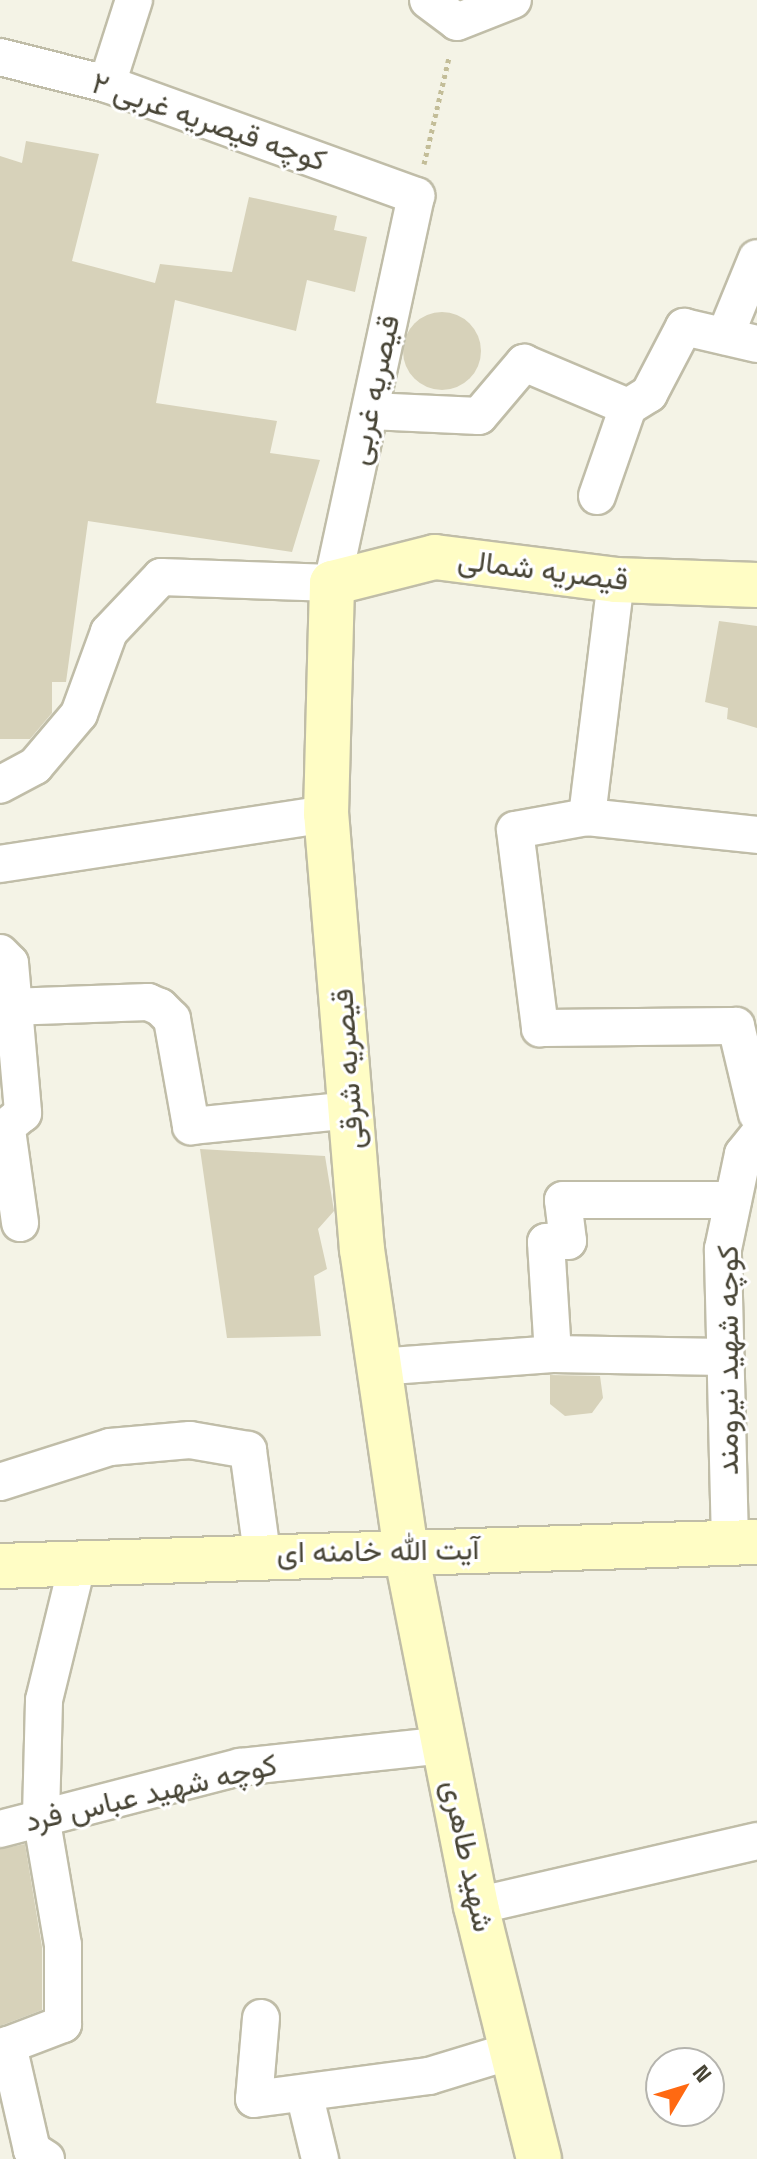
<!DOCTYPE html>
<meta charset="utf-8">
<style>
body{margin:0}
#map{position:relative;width:757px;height:2159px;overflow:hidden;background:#f4f3e6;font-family:"Space Grotesk",Vazirmatn,sans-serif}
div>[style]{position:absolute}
.building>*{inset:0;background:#d7d2ba}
.round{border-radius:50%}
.path>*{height:5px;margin-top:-2.5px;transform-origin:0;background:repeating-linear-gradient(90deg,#c3bd98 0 4px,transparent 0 8px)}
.roads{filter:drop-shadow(2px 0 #c0bda8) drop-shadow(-2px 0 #c0bda8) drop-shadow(0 2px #c0bda8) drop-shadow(0 -2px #c0bda8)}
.minor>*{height:36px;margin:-18px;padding:0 18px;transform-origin:18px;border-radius:18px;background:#fff}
.secondary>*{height:44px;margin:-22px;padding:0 22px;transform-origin:22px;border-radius:22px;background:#fffdc5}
span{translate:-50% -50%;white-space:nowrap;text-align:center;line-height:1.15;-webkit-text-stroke:6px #fff;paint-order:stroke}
.street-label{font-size:30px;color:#474435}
.north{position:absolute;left:645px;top:2047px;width:80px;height:80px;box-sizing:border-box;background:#fff;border:2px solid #b5b4ae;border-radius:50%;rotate:52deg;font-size:22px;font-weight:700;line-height:32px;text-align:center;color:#474435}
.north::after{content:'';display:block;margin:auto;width:28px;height:36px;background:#ff6912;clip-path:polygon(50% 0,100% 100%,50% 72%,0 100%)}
</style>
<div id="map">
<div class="building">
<div style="clip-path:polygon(26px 141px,99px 154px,72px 261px,155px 283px,160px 264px,232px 272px,249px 197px,337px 216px,334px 230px,367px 237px,355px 292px,307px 280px,296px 331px,175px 300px,156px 403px,277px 421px,270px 453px,320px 460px,292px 552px,88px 521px,66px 682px,52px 682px,52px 713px,30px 739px,0 739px,0 156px,22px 163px)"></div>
<div class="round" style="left:403px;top:312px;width:78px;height:78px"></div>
<div style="clip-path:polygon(719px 621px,757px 626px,757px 728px,727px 719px,728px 708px,705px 702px)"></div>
<div style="clip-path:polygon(200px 1149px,325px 1156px,334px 1211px,318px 1229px,327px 1269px,314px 1276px,321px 1336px,227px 1338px)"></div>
<div style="clip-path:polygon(600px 1376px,603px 1398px,592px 1413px,565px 1416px,550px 1404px,550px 1375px)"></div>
<div style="clip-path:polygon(25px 1844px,42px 1947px,42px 2010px,0 2026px,0 1849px)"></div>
</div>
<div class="path">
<div style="left:424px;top:164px;width:110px;rotate:-76.8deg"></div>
</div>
<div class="roads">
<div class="minor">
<div style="left:428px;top:0;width:36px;rotate:37deg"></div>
<div style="left:457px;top:22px;width:60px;rotate:-21.4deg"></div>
<div style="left:0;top:57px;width:110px;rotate:14.2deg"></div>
<div style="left:107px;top:84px;width:329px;rotate:19.9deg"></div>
<div style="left:416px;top:196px;width:396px;rotate:102.2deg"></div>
<div style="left:332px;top:583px;width:171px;rotate:-178deg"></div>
<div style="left:161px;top:577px;width:76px;rotate:133.4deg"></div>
<div style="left:109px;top:632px;width:87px;rotate:110.1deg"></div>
<div style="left:79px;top:714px;width:68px;rotate:130.2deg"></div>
<div style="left:35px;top:766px;width:40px;rotate:152deg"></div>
<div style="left:107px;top:84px;width:88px;rotate:-72.2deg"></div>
<div style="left:725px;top:336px;width:84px;rotate:-67.7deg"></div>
<div style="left:370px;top:411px;width:109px;rotate:2.6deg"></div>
<div style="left:479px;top:416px;width:70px;rotate:-49.7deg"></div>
<div style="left:524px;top:363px;width:113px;rotate:22.9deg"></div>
<div style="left:597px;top:496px;width:94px;rotate:-70.8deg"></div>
<div style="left:628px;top:407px;width:25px;rotate:-32deg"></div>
<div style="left:649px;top:394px;width:76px;rotate:-62.4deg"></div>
<div style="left:684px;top:327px;width:75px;rotate:13.1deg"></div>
<div style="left:616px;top:580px;width:239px;rotate:97deg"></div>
<div style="left:587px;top:817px;width:171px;rotate:6deg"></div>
<div style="left:587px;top:817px;width:73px;rotate:169.8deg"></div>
<div style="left:515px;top:830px;width:200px;rotate:82.8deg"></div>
<div style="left:540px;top:1028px;width:196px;rotate:-0.6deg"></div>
<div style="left:736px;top:1026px;width:90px;rotate:76.6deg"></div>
<div style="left:0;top:864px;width:330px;rotate:-8.7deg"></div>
<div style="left:0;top:953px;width:14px;rotate:45deg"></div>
<div style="left:10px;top:963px;width:151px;rotate:85deg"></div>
<div style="left:23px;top:1113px;width:30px;rotate:140deg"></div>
<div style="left:9px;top:1007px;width:139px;rotate:-2.1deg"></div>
<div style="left:148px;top:1002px;width:13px;rotate:23deg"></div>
<div style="left:160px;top:1007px;width:17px;rotate:45deg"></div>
<div style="left:172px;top:1019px;width:109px;rotate:79.9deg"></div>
<div style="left:191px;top:1126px;width:161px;rotate:-5.7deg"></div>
<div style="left:7px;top:1130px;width:94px;rotate:82deg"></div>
<div style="left:553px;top:1354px;width:112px;rotate:-93.6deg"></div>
<div style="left:546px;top:1242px;width:22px;rotate:-3deg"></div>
<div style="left:568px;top:1241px;width:41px;rotate:-97deg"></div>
<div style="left:563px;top:1200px;width:170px"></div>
<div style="left:377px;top:1367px;width:176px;rotate:-4.2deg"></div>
<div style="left:553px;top:1354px;width:171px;rotate:1deg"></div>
<div style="left:0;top:1482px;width:115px;rotate:-17.7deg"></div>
<div style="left:110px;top:1447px;width:80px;rotate:-5deg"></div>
<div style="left:190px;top:1440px;width:59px;rotate:9.8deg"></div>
<div style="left:248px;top:1450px;width:105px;rotate:82.3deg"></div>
<div style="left:730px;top:1542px;width:293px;rotate:-91.4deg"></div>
<div style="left:723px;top:1249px;width:97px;rotate:-78.1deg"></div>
<div style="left:743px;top:1154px;width:22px;rotate:-51deg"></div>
<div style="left:0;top:1829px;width:248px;rotate:-14.5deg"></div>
<div style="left:240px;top:1767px;width:206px;rotate:-6.1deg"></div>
<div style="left:476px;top:1906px;width:288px;rotate:-13deg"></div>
<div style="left:261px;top:2018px;width:81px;rotate:94.9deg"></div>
<div style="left:254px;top:2099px;width:177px;rotate:-7.5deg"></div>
<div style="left:429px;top:2076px;width:86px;rotate:-17deg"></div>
<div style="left:305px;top:2097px;width:64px;rotate:76.4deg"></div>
<div style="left:46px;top:2159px;width:17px;rotate:-147deg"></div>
<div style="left:32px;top:2150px;width:108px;rotate:-102.9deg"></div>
<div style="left:8px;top:2045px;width:59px;rotate:-20.9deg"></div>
<div style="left:63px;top:2024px;width:79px;rotate:-90deg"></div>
<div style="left:63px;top:1945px;width:131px;rotate:-99.7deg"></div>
<div style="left:41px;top:1816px;width:116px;rotate:-88.5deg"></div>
<div style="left:44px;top:1700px;width:142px;rotate:-76.2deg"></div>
</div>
<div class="secondary">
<div style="left:0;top:1566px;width:757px;rotate:-1.82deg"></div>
<div style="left:539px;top:2159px;width:261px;rotate:-104deg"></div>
<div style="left:476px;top:1906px;width:362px;rotate:-101.2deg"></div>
<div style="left:406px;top:1551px;width:304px;rotate:-98.3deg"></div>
<div style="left:362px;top:1250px;width:437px;rotate:-94.7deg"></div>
<div style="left:326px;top:814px;width:231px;rotate:-88.5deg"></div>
<div style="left:332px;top:583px;width:106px;rotate:-14.2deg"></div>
<div style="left:435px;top:557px;width:182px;rotate:7.2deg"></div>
<div style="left:616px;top:580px;width:141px;rotate:2deg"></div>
</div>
</div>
<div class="street-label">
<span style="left:209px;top:122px;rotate:19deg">کوچه قیصریه غربی ۲</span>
<span style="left:374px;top:390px;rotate:-78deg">قیصریه غربی</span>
<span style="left:543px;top:570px;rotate:7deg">قیصریه شمالی</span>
<span style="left:348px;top:1069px;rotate:-94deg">قیصریه شرقی</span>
<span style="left:728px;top:1360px;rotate:-90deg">کوچه شهید نیرومند</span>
<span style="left:378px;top:1551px;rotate:-1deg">آیت الله خامنه ای</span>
<span style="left:151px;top:1793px;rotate:-13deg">کوچه شهید عباس فرد</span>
<span style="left:468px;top:1856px;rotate:78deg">شهید طاهری</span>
</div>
<div class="north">N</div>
</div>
